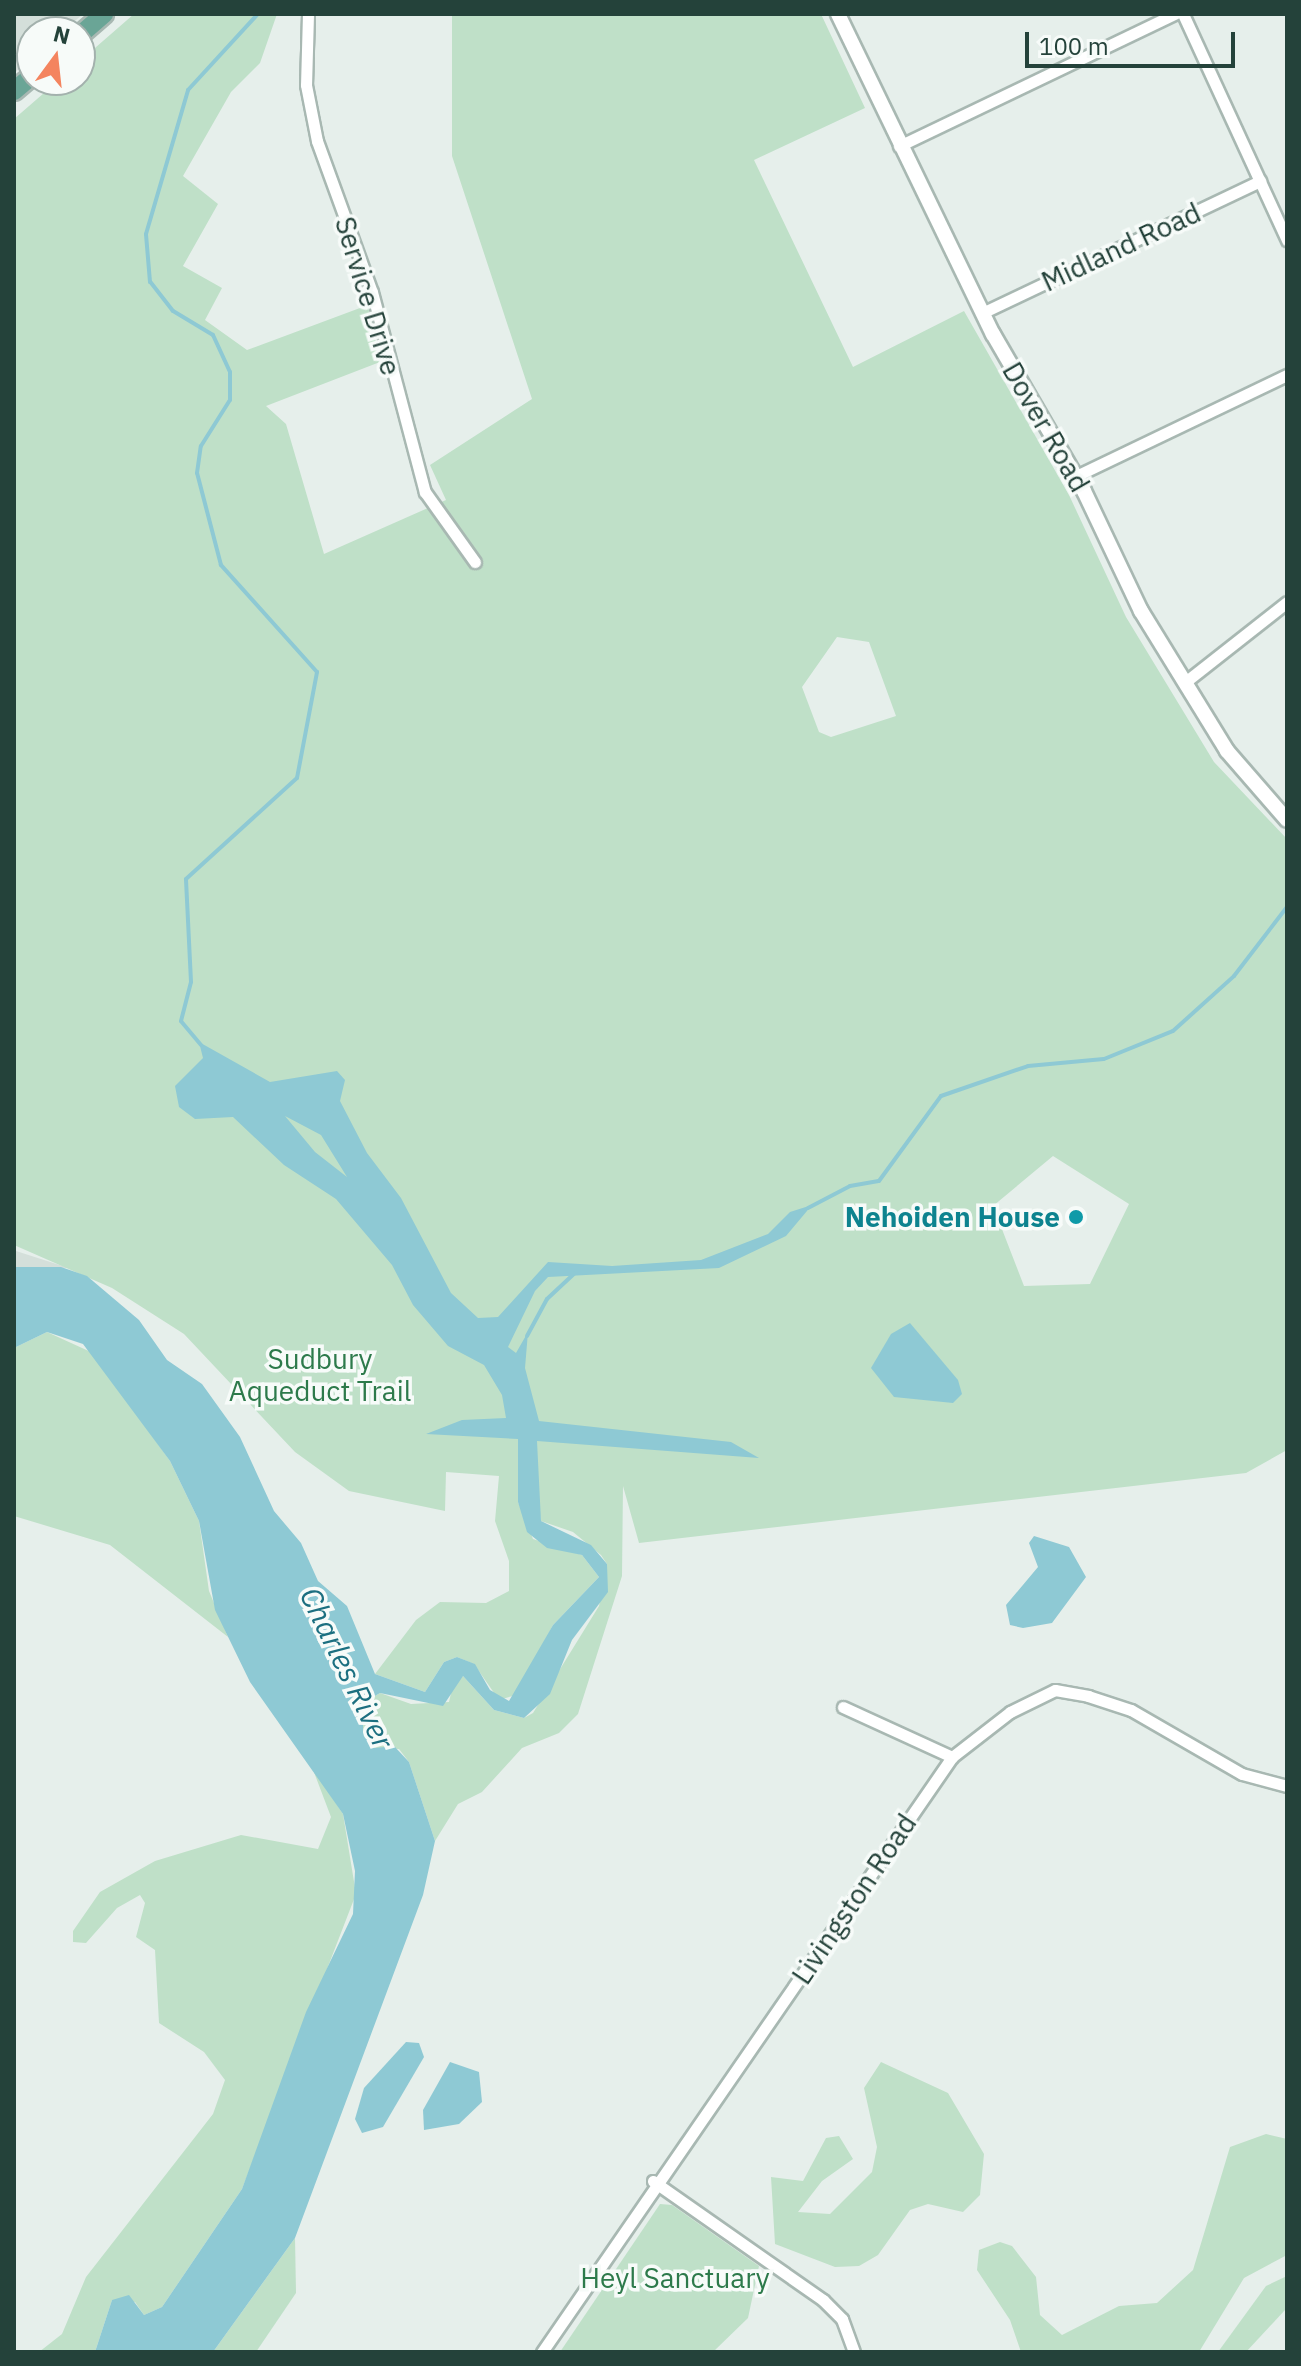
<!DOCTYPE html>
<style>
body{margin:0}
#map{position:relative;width:1301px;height:2366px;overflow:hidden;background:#e6efeb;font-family:"IBM Plex Sans",sans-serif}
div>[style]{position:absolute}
.built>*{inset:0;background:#d4dfda}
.green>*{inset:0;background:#bfe0c8}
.water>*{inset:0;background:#8ec9d4}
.stream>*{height:4px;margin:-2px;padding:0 2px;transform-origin:2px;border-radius:2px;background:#8ec9d4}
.roads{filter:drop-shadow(2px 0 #a8b8b2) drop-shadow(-2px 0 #a8b8b2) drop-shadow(0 2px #a8b8b2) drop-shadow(0 -2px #a8b8b2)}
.minor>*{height:11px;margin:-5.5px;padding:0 5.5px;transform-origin:5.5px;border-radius:5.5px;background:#fff}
.tertiary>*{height:14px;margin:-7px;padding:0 7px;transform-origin:7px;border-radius:7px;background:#fff}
.primary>*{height:18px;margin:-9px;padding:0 9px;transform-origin:9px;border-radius:9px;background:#6aa596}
.dots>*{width:22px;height:22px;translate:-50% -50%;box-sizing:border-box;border:4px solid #f7fbf9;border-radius:50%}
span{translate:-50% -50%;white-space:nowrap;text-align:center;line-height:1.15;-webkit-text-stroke:7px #f7fbf9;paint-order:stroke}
.street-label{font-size:28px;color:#24423a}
.culture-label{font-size:28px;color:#0d838f;font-weight:700}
.right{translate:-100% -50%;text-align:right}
.park-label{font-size:28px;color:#2d7a4b}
.water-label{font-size:30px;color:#1c6f80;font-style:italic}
.frame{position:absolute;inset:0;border:16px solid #24423a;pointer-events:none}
.north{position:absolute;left:16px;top:16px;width:80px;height:80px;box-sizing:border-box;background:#f7fbf9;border:2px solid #a3b1ad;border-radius:50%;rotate:15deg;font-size:22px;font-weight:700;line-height:32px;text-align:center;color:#24423a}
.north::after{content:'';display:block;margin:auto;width:28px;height:36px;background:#f4845f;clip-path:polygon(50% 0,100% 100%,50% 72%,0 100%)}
.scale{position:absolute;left:1025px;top:32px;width:210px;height:36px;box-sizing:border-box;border:4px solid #24423a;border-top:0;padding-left:10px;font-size:24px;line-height:28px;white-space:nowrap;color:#24423a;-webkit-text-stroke:6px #f7fbf9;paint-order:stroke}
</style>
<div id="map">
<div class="built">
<div style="clip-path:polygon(14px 14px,83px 14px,62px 32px,32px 32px,32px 58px,14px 73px)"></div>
<div style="clip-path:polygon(14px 1245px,16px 1251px,69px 1268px,14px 1267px)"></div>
</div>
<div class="green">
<div style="clip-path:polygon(evenodd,134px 14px,277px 14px,260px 63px,231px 92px,183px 176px,218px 204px,183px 266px,222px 288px,205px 320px,247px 350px,368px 305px,380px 362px,266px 406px,286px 424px,324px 554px,446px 500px,430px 465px,532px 399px,452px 156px,452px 14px,821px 14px,865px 108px,754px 160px,853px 367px,964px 311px,1069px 495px,1126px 617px,1214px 762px,1287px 839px,1287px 1450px,1246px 1473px,639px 1543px,623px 1486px,622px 1576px,578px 1714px,559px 1733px,522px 1748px,482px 1792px,458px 1804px,435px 1841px,409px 1762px,399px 1749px,375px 1748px,363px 1732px,363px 1703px,380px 1693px,411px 1704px,449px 1702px,454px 1680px,463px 1676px,494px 1710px,524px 1718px,533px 1713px,599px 1606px,607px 1564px,601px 1555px,573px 1532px,541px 1521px,534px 1479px,519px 1481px,518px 1502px,533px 1539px,582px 1555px,599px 1577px,553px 1625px,516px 1695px,499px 1700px,474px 1664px,457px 1657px,444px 1662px,425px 1692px,375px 1674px,416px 1620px,440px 1602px,486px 1603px,509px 1591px,509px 1561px,495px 1521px,499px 1476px,446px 1472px,445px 1511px,349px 1491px,295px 1452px,184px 1334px,112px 1288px,14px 1245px,14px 119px,59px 80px,80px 80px,80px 61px,134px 14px,837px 637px,869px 642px,896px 716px,831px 737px,819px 732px,802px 687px,837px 637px,134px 14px,1053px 1156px,1129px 1204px,1090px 1284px,1024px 1286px,993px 1206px,1053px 1156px)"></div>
<div style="clip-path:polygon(47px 1332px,93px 1353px,170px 1461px,199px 1521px,209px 1591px,228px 1637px,110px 1545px,14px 1516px,14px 1348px)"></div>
<div style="clip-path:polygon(312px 1767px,343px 1814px,356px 1894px,242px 2189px,162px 2307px,144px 2315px,135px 2302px,112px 2300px,95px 2352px,39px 2352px,62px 2334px,86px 2277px,213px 2114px,225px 2080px,204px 2052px,159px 2023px,155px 1950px,136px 1937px,145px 1903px,140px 1895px,117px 1908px,86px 1943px,73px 1942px,73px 1931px,100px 1892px,155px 1861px,241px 1835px,318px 1849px,331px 1817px)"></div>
<div style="clip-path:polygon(881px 2062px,948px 2093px,984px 2154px,980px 2195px,963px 2212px,928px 2204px,910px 2210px,878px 2255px,859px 2266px,835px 2267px,775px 2244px,771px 2177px,803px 2181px,826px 2138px,839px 2136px,853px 2159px,822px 2181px,798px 2212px,830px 2214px,872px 2172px,877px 2147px,864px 2088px)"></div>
<div style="clip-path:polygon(1266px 2134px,1287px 2139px,1287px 2255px,1244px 2278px,1199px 2352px,1021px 2352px,1010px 2320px,977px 2270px,979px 2250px,1000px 2242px,1012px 2246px,1036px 2277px,1040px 2315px,1062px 2335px,1119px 2306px,1157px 2303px,1193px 2270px,1230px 2147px)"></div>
<div style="clip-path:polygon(660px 2204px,672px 2205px,759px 2266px,748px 2318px,713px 2352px,560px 2352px)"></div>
<div style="clip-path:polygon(295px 2238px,296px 2293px,256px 2352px,213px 2352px)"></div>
<div style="clip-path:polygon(1287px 2276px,1285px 2310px,1246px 2352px,1218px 2352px,1266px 2286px)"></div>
</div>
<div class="water">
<div style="clip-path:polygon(evenodd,199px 1042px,270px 1082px,337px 1071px,345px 1080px,340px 1101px,367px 1153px,401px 1198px,451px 1293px,478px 1318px,498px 1317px,548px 1262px,612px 1266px,701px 1260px,768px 1234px,790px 1212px,812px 1205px,786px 1236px,719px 1268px,548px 1277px,535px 1291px,508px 1347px,516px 1353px,528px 1332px,525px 1368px,539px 1421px,731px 1442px,759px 1458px,537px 1441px,541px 1521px,591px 1545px,607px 1564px,608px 1592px,572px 1640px,550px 1694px,524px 1718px,494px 1710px,463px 1676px,443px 1706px,380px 1693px,363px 1703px,363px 1732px,375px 1748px,394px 1746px,409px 1762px,435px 1841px,423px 1895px,295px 2238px,213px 2352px,95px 2352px,112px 2300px,129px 2295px,144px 2315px,162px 2307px,242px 2189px,306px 2012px,353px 1914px,355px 1871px,343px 1814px,250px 1682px,215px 1610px,199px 1521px,170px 1461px,83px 1344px,47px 1332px,14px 1348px,14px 1267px,61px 1267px,87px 1276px,139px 1320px,167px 1360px,202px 1384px,240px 1437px,274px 1511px,301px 1543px,318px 1581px,347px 1606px,375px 1674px,425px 1692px,444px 1662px,457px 1657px,475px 1664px,490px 1690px,509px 1701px,553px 1625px,599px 1577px,582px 1555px,547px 1548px,527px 1532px,518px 1502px,518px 1439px,426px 1434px,462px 1420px,506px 1418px,502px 1395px,484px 1365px,448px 1346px,413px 1305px,392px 1265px,336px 1199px,284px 1165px,233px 1117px,195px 1119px,179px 1107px,175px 1086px,203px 1058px,199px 1042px,285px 1116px,321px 1135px,347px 1177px,315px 1152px,285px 1116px)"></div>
<div style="clip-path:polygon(910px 1323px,958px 1380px,962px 1394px,953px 1403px,894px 1397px,871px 1368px,891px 1334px)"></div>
<div style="clip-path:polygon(1034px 1536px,1069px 1547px,1086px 1577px,1052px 1623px,1023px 1628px,1010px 1625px,1006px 1605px,1038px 1567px,1029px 1543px)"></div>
<div style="clip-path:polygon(406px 2042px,419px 2043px,424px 2057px,383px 2127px,362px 2133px,355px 2119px,364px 2088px)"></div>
<div style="clip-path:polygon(450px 2062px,479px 2072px,482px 2102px,459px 2124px,424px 2130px,423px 2110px)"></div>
</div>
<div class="stream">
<div style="left:201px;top:1045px;width:31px;rotate:-130deg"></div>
<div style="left:181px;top:1021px;width:40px;rotate:-75.6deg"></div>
<div style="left:191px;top:982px;width:103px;rotate:-92.8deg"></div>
<div style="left:186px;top:879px;width:150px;rotate:-42.3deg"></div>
<div style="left:297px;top:778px;width:108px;rotate:-79.3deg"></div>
<div style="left:317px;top:672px;width:144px;rotate:-131.9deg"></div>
<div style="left:221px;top:565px;width:95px;rotate:-104.6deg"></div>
<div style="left:197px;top:473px;width:27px;rotate:-82deg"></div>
<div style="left:201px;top:446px;width:54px;rotate:-57.8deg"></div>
<div style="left:230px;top:400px;width:28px;rotate:-90deg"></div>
<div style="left:230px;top:372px;width:41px;rotate:-114.7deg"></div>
<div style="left:213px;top:335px;width:47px;rotate:-149deg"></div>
<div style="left:173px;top:311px;width:37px;rotate:-128deg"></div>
<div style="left:150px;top:282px;width:48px;rotate:-94.8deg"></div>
<div style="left:146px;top:234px;width:150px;rotate:-73.7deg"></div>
<div style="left:188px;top:90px;width:103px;rotate:-47.4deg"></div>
<div style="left:808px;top:1208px;width:47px;rotate:-27.6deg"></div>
<div style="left:850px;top:1186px;width:29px;rotate:-10deg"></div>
<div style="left:879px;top:1181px;width:105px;rotate:-53.9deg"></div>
<div style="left:941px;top:1096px;width:92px;rotate:-19deg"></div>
<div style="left:1028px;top:1066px;width:76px;rotate:-5.3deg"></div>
<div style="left:1104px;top:1059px;width:74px;rotate:-22.1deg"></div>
<div style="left:1173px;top:1031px;width:82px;rotate:-42deg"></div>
<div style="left:1234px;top:976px;width:87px;rotate:-52.5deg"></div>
<div style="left:527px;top:1336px;width:42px;rotate:-61.6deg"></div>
<div style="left:547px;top:1299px;width:37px;rotate:-43deg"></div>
</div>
<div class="roads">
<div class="minor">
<div style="left:308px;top:14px;width:71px;rotate:91.6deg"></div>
<div style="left:306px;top:85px;width:57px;rotate:78.9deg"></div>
<div style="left:317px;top:141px;width:161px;rotate:70deg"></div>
<div style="left:372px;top:292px;width:207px;rotate:75.2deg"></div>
<div style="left:425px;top:492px;width:86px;rotate:54.5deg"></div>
<div style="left:1183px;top:14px;width:249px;rotate:65.3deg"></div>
<div style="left:899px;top:146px;width:306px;rotate:-25.6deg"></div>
<div style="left:982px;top:313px;width:308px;rotate:-25.4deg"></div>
<div style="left:1076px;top:476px;width:234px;rotate:-25.6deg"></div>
<div style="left:1184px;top:683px;width:131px;rotate:-38.2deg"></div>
<div style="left:843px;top:1707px;width:120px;rotate:24.6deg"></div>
<div style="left:653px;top:2181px;width:208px;rotate:35deg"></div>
<div style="left:823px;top:2300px;width:27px;rotate:45deg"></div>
<div style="left:842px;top:2319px;width:35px;rotate:70deg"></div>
<div style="left:542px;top:2352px;width:723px;rotate:-55.43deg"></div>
<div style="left:952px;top:1757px;width:73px;rotate:-37.8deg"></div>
<div style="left:1010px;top:1712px;width:50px;rotate:-26.1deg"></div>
<div style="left:1055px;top:1690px;width:34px;rotate:10deg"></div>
<div style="left:1088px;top:1696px;width:45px;rotate:18deg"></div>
<div style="left:1131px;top:1710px;width:128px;rotate:30deg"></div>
<div style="left:1242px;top:1774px;width:47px;rotate:14.9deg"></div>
</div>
<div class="tertiary">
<div style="left:838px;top:14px;width:356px;rotate:64.2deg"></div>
<div style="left:993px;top:334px;width:181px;rotate:59.9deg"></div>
<div style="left:1084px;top:491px;width:133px;rotate:64.6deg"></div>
<div style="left:1141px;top:611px;width:164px;rotate:58.4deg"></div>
<div style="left:1227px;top:751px;width:91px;rotate:49deg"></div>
</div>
<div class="primary">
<div style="left:80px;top:35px;width:32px;rotate:-41deg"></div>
<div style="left:14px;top:91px;width:23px;rotate:-40deg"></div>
</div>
</div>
<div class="dots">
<div style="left:1076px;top:1217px;background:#0f9aa8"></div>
</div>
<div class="street-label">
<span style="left:1121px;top:247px;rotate:-25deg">Midland Road</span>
<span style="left:368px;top:296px;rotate:73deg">Service Drive</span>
<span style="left:1046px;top:427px;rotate:60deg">Dover Road</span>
<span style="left:854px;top:1899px;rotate:-56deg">Livingston Road</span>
</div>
<div class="culture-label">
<span class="right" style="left:1060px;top:1217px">Nehoiden House</span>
</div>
<div class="park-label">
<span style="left:320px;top:1375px">Sudbury<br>Aqueduct Trail</span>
<span style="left:675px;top:2278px">Heyl Sanctuary</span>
</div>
<div class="water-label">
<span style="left:347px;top:1668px;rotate:64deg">Charles River</span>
</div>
<div class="frame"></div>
<div class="north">N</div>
<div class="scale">100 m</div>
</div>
